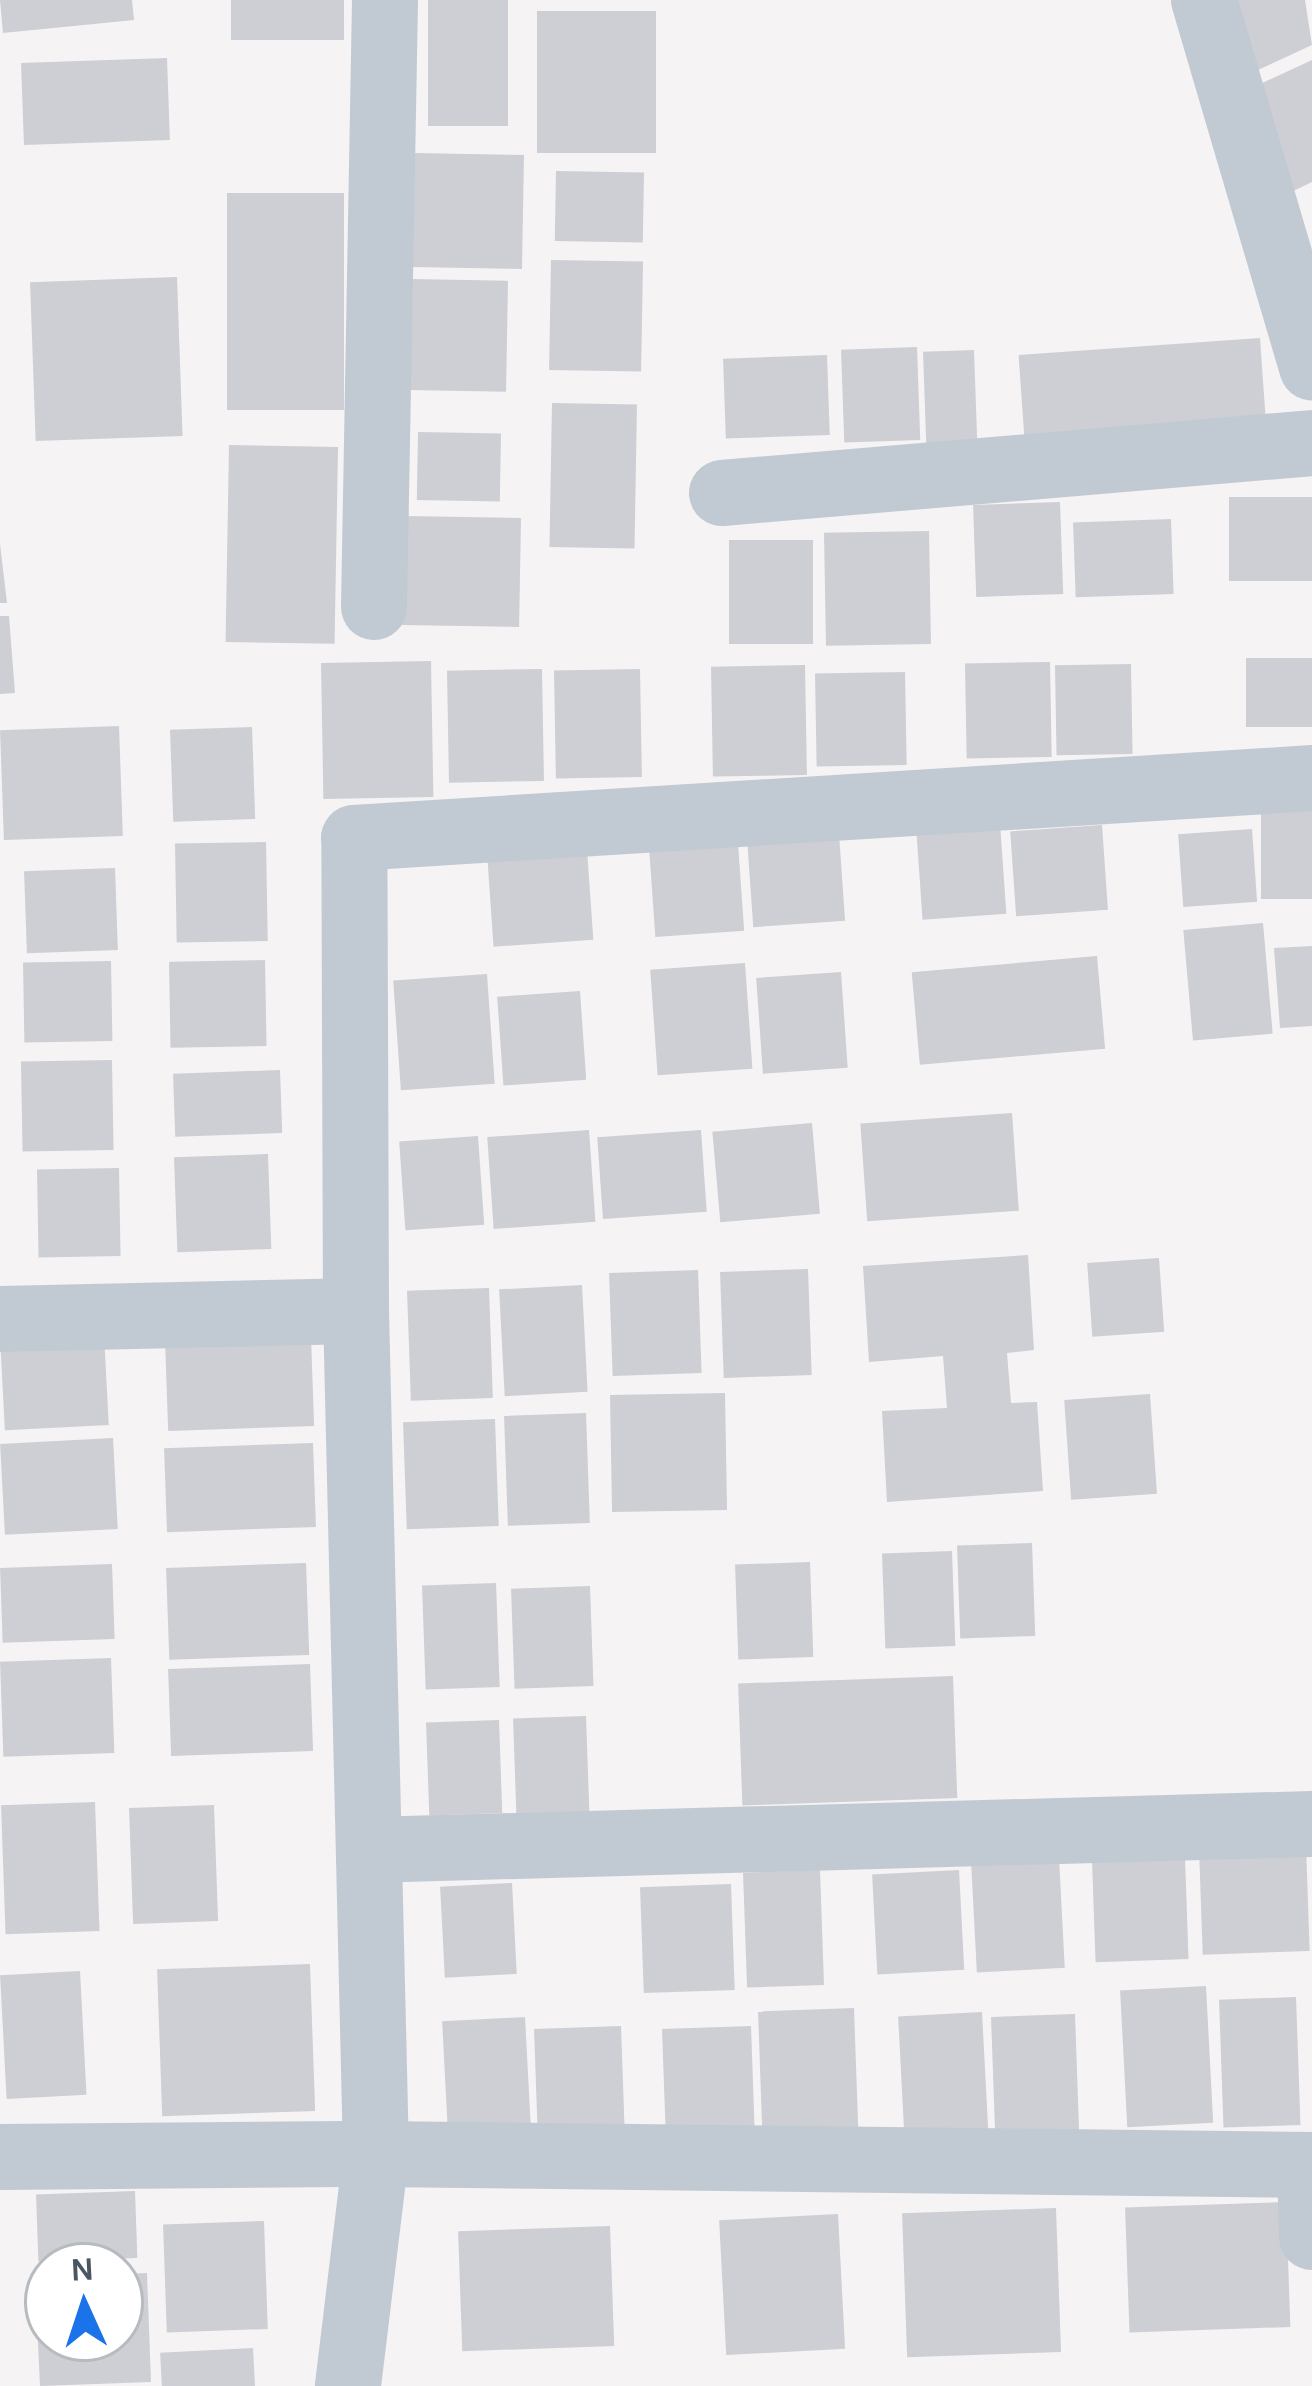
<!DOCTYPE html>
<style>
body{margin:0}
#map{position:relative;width:1312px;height:2386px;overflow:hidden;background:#f5f3f3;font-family:Karla,sans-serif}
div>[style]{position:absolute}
.building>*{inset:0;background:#cdcfd5;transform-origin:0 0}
.minor>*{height:66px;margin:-33px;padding:0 33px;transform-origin:33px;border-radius:33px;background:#c1cad2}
span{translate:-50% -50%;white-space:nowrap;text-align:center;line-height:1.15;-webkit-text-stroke:9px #fff;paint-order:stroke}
.north{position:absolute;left:24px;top:2242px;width:120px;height:120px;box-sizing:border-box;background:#fff;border:3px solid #b7bbc0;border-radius:50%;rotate:357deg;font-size:33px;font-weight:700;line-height:48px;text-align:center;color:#4a5661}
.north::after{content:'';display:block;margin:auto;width:42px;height:54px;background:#1a73e8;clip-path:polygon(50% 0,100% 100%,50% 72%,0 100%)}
</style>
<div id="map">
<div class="building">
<div style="clip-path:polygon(0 0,132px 0,134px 20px,3px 33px)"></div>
<div style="left:231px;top:0;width:113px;height:40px"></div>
<div style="left:428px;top:0;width:80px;height:126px"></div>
<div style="clip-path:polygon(1236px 0,1305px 0,1312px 45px,1258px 70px)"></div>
<div style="left:537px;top:11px;width:119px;height:142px"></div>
<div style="left:167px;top:58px;width:82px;height:146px;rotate:88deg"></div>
<div style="clip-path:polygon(1312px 60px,1312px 182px,1289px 193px,1241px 93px)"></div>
<div style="left:414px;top:153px;width:110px;height:114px;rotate:1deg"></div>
<div style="left:556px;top:171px;width:88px;height:70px;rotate:1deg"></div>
<div style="left:227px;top:193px;width:117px;height:217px"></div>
<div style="left:551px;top:260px;width:92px;height:110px;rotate:1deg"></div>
<div style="left:177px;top:277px;width:159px;height:147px;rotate:88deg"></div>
<div style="left:410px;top:279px;width:98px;height:111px;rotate:1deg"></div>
<div style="left:1260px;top:338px;width:81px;height:242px;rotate:86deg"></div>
<div style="left:917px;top:347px;width:93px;height:76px;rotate:88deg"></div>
<div style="left:974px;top:350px;width:96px;height:51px;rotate:88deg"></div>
<div style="left:827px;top:355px;width:80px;height:104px;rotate:88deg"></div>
<div style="left:552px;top:403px;width:85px;height:144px;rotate:1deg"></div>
<div style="left:418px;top:432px;width:83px;height:68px;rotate:1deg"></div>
<div style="left:229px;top:445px;width:109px;height:197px;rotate:1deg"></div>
<div style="left:1312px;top:497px;width:84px;height:83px;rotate:90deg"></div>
<div style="left:1060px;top:502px;width:92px;height:87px;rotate:88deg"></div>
<div style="left:404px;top:516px;width:117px;height:109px;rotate:1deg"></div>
<div style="left:1171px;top:519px;width:75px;height:98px;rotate:88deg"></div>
<div style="left:929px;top:531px;width:113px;height:105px;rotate:89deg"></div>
<div style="left:729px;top:540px;width:84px;height:104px"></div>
<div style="clip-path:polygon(0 544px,7px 603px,0 603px)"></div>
<div style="clip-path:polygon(0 616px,9px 616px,15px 693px,0 694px)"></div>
<div style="left:1312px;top:658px;width:69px;height:66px;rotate:90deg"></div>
<div style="left:431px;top:661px;width:136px;height:110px;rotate:89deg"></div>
<div style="left:1050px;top:662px;width:95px;height:85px;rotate:89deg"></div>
<div style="left:1131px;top:664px;width:90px;height:76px;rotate:89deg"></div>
<div style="left:805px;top:665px;width:110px;height:94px;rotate:89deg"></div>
<div style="left:542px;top:669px;width:112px;height:95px;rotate:89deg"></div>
<div style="left:640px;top:669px;width:108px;height:86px;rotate:89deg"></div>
<div style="left:905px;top:672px;width:93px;height:90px;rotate:89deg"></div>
<div style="left:119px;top:726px;width:110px;height:119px;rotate:88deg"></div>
<div style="left:252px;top:727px;width:92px;height:82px;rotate:88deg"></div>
<div style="left:1312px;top:811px;width:88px;height:51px;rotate:90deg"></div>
<div style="left:1000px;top:823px;width:91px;height:84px;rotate:86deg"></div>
<div style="left:1102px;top:825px;width:85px;height:92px;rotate:86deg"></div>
<div style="left:1252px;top:829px;width:73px;height:74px;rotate:86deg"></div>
<div style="left:839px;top:834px;width:87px;height:92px;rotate:86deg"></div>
<div style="left:586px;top:835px;width:105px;height:100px;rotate:86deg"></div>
<div style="left:266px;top:842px;width:99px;height:91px;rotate:89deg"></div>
<div style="left:738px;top:843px;width:88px;height:89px;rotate:86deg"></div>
<div style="left:115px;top:868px;width:82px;height:91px;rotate:88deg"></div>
<div style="left:1263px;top:923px;width:111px;height:80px;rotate:85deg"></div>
<div style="clip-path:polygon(1312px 946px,1312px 1026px,1280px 1028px,1274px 948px)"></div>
<div style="left:1097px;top:956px;width:93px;height:186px;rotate:85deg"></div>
<div style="left:265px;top:960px;width:86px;height:96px;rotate:89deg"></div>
<div style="left:111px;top:961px;width:80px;height:88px;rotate:89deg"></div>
<div style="left:745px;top:963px;width:106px;height:95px;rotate:86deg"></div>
<div style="left:841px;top:972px;width:96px;height:85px;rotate:86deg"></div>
<div style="left:487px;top:974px;width:110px;height:94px;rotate:86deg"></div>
<div style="left:580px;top:991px;width:89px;height:83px;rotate:86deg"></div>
<div style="left:112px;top:1060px;width:90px;height:91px;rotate:89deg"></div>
<div style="left:280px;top:1070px;width:63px;height:107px;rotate:88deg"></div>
<div style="left:1012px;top:1113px;width:98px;height:152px;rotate:86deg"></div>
<div style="left:812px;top:1123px;width:91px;height:100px;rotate:85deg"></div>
<div style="left:589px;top:1130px;width:92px;height:102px;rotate:86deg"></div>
<div style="left:701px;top:1130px;width:82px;height:104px;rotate:86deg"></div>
<div style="left:478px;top:1136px;width:89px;height:79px;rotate:86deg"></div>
<div style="left:268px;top:1154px;width:95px;height:94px;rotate:88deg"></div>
<div style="left:119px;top:1168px;width:88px;height:82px;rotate:89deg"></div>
<div style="clip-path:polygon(1028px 1255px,1034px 1350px,1007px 1353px,1011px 1403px,1037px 1402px,1043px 1491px,887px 1502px,882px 1411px,947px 1408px,943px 1356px,869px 1362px,863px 1266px)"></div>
<div style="left:1159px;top:1258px;width:74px;height:72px;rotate:86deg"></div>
<div style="left:808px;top:1269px;width:106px;height:88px;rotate:88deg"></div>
<div style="left:698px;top:1270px;width:103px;height:89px;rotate:88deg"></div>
<div style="left:582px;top:1285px;width:107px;height:83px;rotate:87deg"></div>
<div style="left:489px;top:1288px;width:110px;height:82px;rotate:88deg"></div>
<div style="left:104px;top:1334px;width:91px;height:104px;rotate:87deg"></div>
<div style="left:311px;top:1337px;width:89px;height:146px;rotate:88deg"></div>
<div style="left:725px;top:1393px;width:117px;height:115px;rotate:89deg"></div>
<div style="left:1150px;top:1394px;width:100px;height:86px;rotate:86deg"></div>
<div style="left:586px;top:1413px;width:110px;height:82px;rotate:88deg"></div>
<div style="left:495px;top:1419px;width:107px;height:92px;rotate:88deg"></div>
<div style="left:113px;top:1438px;width:91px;height:113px;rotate:87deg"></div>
<div style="left:313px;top:1443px;width:84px;height:149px;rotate:88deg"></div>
<div style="left:1032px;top:1543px;width:93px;height:75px;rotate:88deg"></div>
<div style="left:952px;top:1551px;width:95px;height:70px;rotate:88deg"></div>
<div style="left:810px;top:1562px;width:95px;height:75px;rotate:88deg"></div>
<div style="left:306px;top:1563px;width:92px;height:140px;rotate:88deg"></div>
<div style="left:112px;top:1564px;width:75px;height:112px;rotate:88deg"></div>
<div style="left:496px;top:1583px;width:104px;height:74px;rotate:88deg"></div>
<div style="left:590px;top:1586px;width:100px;height:79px;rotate:88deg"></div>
<div style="left:111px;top:1658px;width:95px;height:111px;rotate:88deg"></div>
<div style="left:310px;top:1664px;width:87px;height:142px;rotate:88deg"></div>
<div style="left:953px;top:1676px;width:122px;height:215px;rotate:88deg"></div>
<div style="left:586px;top:1716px;width:99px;height:73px;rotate:88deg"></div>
<div style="left:499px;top:1720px;width:93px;height:73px;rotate:88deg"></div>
<div style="left:95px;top:1802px;width:129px;height:94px;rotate:88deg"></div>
<div style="left:214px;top:1805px;width:116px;height:85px;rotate:88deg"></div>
<div style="left:1306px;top:1846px;width:105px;height:107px;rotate:88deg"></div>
<div style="left:1059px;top:1858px;width:110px;height:88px;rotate:87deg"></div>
<div style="left:1185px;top:1858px;width:101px;height:93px;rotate:88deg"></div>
<div style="left:820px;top:1870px;width:115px;height:77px;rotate:88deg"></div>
<div style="left:959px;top:1870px;width:100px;height:87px;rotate:87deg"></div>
<div style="left:512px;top:1883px;width:91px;height:72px;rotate:87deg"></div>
<div style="left:731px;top:1884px;width:106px;height:91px;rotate:88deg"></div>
<div style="left:310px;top:1964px;width:147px;height:153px;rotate:88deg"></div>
<div style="left:80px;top:1971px;width:124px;height:80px;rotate:87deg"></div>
<div style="left:1206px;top:1986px;width:137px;height:86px;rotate:87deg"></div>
<div style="left:1296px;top:1997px;width:128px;height:77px;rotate:88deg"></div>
<div style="left:854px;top:2008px;width:141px;height:96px;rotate:88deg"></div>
<div style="left:982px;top:2012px;width:125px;height:84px;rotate:87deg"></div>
<div style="left:1075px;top:2014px;width:124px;height:84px;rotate:88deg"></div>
<div style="left:525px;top:2017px;width:134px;height:83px;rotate:87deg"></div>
<div style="left:621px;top:2026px;width:120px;height:87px;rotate:88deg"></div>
<div style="left:751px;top:2026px;width:120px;height:89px;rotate:88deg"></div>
<div style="left:135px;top:2191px;width:67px;height:99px;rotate:88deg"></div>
<div style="left:1286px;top:2202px;width:125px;height:161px;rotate:88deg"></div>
<div style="left:1056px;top:2208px;width:144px;height:154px;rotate:88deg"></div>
<div style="left:838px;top:2214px;width:135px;height:119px;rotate:87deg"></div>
<div style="left:264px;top:2221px;width:108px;height:101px;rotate:88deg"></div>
<div style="left:610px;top:2226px;width:120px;height:152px;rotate:88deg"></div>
<div style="clip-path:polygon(147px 2273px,151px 2382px,40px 2386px,35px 2278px,48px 2277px,48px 2338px,120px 2338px,120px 2274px)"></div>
<div style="left:253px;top:2348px;width:38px;height:93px;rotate:87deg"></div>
</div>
<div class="minor">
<div style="left:1204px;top:0;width:383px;rotate:73.6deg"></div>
<div style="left:722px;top:493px;width:592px;rotate:-4.84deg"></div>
<div style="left:374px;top:607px;width:607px;rotate:-88.96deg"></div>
<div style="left:356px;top:1311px;width:473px;rotate:-90.2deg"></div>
<div style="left:354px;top:838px;width:960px;rotate:-3.58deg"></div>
<div style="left:0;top:1319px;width:356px;rotate:-1.3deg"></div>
<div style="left:356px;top:1311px;width:843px;rotate:88.64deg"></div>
<div style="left:376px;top:2154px;width:936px;rotate:0.67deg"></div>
<div style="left:369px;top:1850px;width:943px;rotate:-1.58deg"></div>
<div style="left:0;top:2157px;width:376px;rotate:-0.5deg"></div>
<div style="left:376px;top:2154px;width:234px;rotate:96.9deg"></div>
<div style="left:1310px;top:2165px;width:72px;rotate:88.4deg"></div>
</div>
<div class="north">N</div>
</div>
